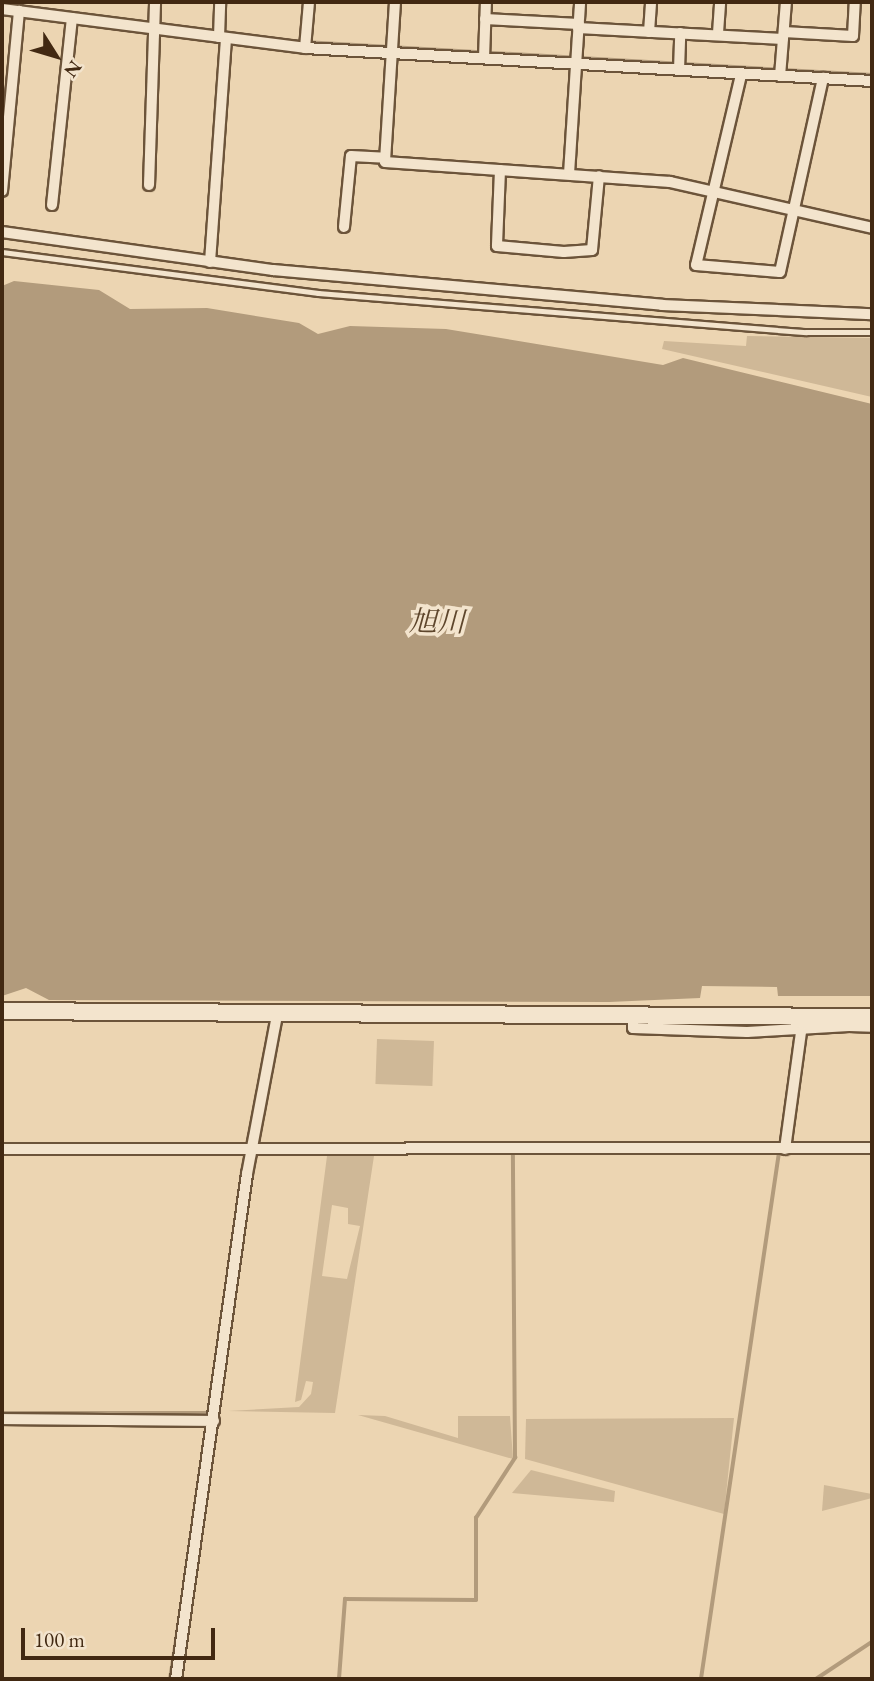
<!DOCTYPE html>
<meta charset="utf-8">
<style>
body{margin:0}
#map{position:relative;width:874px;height:1681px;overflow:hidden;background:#ecd5b2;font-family:"EB Garamond","Noto Serif JP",serif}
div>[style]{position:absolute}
.green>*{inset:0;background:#cfb897;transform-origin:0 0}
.water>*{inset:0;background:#b29b7c}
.stream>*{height:3.5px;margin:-1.75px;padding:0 1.75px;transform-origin:1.75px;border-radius:1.75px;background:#b29b7c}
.roads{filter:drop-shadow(2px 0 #6c543a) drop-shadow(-2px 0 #6c543a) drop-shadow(0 2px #6c543a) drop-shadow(0 -2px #6c543a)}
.lane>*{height:5px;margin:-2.5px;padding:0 2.5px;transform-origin:2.5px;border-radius:2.5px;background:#f3e4cd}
.street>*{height:10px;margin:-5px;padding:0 5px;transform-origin:5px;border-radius:5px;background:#f3e4cd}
.secondary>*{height:16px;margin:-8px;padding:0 8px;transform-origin:8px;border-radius:8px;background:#f3e4cd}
span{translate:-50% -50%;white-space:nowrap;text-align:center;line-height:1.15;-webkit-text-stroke:7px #f3e4cd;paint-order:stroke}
.water-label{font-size:28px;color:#5e462c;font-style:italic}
.frame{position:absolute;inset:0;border:4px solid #422912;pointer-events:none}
.north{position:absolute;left:21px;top:21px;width:70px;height:70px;-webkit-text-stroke:5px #f3e4cd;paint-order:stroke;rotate:127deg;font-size:19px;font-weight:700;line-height:28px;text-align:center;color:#422912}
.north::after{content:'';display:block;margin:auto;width:24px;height:32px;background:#422912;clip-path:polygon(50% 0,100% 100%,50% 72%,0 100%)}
.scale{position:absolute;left:21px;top:1628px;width:194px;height:32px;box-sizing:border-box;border:4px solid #422912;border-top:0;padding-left:9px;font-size:21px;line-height:24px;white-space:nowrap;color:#422912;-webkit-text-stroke:5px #f3e4cd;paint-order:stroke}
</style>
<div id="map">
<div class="green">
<div style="clip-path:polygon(747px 336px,872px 338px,872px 397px,662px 349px,664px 341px,746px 346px)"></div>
<div style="left:377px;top:1039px;width:57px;height:45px;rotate:2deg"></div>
<div style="clip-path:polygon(evenodd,327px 1156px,374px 1156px,335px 1413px,228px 1411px,299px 1407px,311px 1394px,313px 1382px,306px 1381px,301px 1400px,295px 1402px,327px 1156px,332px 1205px,348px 1208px,348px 1224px,360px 1226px,347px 1279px,322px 1276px,332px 1205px)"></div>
<div style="clip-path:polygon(358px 1415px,385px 1416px,458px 1438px,458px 1416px,510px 1416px,513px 1459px)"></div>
<div style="clip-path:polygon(734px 1418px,724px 1514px,525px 1459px,526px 1419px)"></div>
<div style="clip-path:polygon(531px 1470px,615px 1491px,614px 1502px,512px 1493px)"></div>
<div style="clip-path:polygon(824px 1485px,872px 1494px,872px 1498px,822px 1511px)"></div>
</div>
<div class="water">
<div style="clip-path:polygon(14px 281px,99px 290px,130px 309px,207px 308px,299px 323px,318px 334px,350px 326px,446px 329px,663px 365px,683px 358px,872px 404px,872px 996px,778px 996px,777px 987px,702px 986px,700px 998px,609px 1002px,49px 1000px,26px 988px,2px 996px,2px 286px)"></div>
</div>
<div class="stream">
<div style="left:287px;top:41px;width:586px;rotate:3.33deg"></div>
<div style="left:209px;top:1411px;width:258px;rotate:-81.7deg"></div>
<div style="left:2px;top:1413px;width:207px"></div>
<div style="left:170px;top:1679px;width:64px;rotate:-81deg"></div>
<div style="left:339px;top:1679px;width:80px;rotate:-85.7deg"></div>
<div style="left:345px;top:1599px;width:131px;rotate:0.4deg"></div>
<div style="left:476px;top:1600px;width:82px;rotate:-90deg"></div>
<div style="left:476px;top:1518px;width:72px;rotate:-57deg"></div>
<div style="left:515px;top:1458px;width:302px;rotate:-90.4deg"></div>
<div style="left:701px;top:1679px;width:532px;rotate:-81.57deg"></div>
<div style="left:816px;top:1679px;width:67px;rotate:-33.5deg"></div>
</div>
<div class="roads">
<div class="lane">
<div style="left:2px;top:252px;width:319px;rotate:7.4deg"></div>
<div style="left:318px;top:293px;width:490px;rotate:4.6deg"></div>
<div style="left:806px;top:332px;width:66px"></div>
</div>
<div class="street">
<div style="left:395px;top:2px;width:160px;rotate:93.6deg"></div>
<div style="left:385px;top:162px;width:286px;rotate:4deg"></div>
<div style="left:670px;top:182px;width:207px;rotate:12.8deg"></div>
<div style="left:2px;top:9px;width:305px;rotate:7.3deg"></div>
<div style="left:305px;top:48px;width:568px;rotate:3.33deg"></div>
<div style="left:485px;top:19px;width:94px;rotate:3deg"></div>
<div style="left:578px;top:28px;width:205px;rotate:3.1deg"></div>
<div style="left:649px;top:32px;width:30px;rotate:-86deg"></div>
<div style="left:784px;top:32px;width:69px;rotate:3.3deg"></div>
<div style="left:853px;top:36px;width:34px;rotate:-87deg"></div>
<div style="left:718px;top:33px;width:31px;rotate:-86deg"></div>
<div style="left:219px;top:37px;width:35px;rotate:-88deg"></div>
<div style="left:305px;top:48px;width:46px;rotate:-85deg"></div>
<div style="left:484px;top:58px;width:56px;rotate:-88deg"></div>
<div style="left:679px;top:70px;width:37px;rotate:-88deg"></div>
<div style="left:741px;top:75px;width:195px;rotate:103.3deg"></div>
<div style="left:696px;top:265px;width:84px;rotate:4.8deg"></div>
<div style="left:780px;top:272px;width:199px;rotate:-77.5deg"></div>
<div style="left:780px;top:76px;width:74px;rotate:-85.4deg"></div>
<div style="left:500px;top:170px;width:76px;rotate:92.3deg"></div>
<div style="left:497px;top:246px;width:67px;rotate:5.1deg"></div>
<div style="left:564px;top:252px;width:28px;rotate:-4deg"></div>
<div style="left:592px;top:250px;width:74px;rotate:-84.6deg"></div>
<div style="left:569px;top:174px;width:172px;rotate:-86.3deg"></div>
<div style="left:149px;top:185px;width:183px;rotate:-88.1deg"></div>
<div style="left:2px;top:191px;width:181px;rotate:-84.6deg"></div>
<div style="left:52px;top:205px;width:188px;rotate:-83.9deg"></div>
<div style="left:344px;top:227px;width:71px;rotate:-84.4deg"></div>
<div style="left:351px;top:156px;width:34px;rotate:3deg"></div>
<div style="left:2px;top:232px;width:274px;rotate:8deg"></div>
<div style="left:273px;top:270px;width:391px;rotate:5.1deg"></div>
<div style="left:662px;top:305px;width:210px;rotate:2.5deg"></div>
<div style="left:210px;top:262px;width:223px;rotate:-85.9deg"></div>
<div style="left:633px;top:1016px;width:12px;rotate:90deg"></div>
<div style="left:633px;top:1028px;width:114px;rotate:2deg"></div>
<div style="left:747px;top:1032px;width:102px;rotate:-3.4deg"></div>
<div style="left:849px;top:1026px;width:9px;rotate:-90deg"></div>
<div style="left:849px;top:1026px;width:23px;rotate:2deg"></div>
<div style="left:2px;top:1149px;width:870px;rotate:-0.07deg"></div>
<div style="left:785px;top:1149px;width:118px;rotate:-82.2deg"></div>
<div style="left:2px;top:1419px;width:212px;rotate:0.5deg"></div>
<div style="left:176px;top:1679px;width:510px;rotate:-82deg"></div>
<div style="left:247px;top:1174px;width:162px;rotate:-79.3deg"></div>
</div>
<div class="secondary">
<div style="left:2px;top:1011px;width:870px;rotate:0.4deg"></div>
</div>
</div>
<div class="water-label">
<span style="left:437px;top:621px;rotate:1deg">旭川</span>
</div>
<div class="frame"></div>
<div class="north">N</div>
<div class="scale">100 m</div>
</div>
